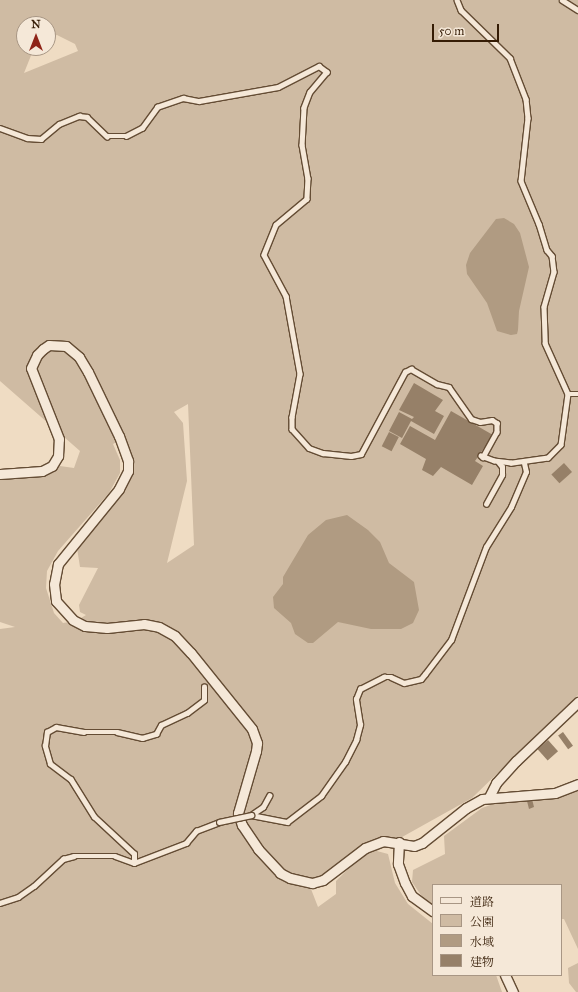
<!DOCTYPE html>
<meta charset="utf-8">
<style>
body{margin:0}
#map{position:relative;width:578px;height:992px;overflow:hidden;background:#efdcc3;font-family:"IM FELL Great Primer","Noto Serif JP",serif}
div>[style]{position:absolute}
.green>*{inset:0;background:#cfbba3}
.water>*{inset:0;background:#b09b82}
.building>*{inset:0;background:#968068;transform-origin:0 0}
.roads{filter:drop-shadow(1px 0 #644c34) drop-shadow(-1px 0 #644c34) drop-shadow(0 1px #644c34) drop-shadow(0 -1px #644c34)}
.lane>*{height:4.5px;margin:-2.25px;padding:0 2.25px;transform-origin:2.25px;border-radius:2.25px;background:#f5e8d8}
.street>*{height:9px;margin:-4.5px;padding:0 4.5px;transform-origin:4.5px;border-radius:4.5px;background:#f5e8d8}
.bridges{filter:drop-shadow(1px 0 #644c34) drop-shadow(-1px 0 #644c34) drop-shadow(0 1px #644c34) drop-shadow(0 -1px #644c34)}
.lane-bridge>*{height:4.5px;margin:-2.25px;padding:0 2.25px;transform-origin:2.25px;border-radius:2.25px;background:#f5e8d8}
span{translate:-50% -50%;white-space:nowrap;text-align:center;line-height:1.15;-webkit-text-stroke:3px #f5e8d8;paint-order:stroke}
.legend{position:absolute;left:432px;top:884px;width:130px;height:92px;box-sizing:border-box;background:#f5e8d8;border:1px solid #a89684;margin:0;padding:5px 7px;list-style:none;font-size:12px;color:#351c05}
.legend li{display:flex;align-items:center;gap:8px;height:20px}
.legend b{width:20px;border:1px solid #a89684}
.north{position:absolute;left:16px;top:16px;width:40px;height:40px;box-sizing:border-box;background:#f5e8d8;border:1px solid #a89684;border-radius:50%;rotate:0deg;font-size:11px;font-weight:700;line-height:16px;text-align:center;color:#351c05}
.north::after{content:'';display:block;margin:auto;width:14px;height:18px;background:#8f2418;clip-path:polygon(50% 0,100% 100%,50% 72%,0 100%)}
.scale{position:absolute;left:432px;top:24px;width:67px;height:18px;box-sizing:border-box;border:2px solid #351c05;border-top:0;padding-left:5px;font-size:12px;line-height:14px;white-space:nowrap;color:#351c05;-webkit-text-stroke:3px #f5e8d8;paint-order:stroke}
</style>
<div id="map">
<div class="green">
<div style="clip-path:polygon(evenodd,0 0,578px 0,578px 695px,472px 798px,377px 851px,388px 854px,395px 883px,408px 904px,433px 924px,433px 975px,496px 975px,502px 992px,0 992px,0 629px,15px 627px,0 622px,0 476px,45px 473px,60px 466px,74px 468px,80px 451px,0 381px,0 0,24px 24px,48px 24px,48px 37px,57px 35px,75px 44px,78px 51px,24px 73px,34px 48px,24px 48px,24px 24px,0 0,188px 404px,194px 545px,167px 563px,187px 481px,183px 423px,174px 412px,188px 404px,0 0,124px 438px,132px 462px,131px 475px,126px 487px,77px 548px,80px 567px,98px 568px,79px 605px,80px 612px,86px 615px,76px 621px,63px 623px,54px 613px,46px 588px,47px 571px,58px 551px,109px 493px,120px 473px,120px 460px,113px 444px,124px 438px,0 0,350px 867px,336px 881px,336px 894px,318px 907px,311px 889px,298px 886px,350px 867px)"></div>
<div style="clip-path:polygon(578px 790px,578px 949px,564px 919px,561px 919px,561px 885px,433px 885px,433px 904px,423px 898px,412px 882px,413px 870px,445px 854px,444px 836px,482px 808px,496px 803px,558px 798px)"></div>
<div style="clip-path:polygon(578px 963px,578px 992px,576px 992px,569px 983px,568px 968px)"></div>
</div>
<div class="water">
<div style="clip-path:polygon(504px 218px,514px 224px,520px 233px,529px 267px,519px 311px,518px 330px,517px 334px,511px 335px,497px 331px,487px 303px,467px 274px,466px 265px,470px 253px,496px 219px)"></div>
<div style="clip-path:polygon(347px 515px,368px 530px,380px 542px,389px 563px,414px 582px,419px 610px,413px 623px,401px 629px,371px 629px,338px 622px,313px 643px,308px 643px,295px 634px,291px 623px,274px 608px,273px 597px,283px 584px,283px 577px,308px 535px,326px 520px)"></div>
</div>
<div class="building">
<div style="clip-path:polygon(414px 383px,443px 400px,435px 411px,444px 416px,434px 434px,411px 421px,402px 438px,389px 431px,399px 412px,412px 419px,414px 417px,399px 410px)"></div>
<div style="clip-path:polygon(451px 411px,493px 435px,475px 461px,483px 466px,472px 485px,441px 467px,433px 476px,422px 470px,426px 459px,400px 444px,410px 426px,435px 440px)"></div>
<div style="left:389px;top:432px;width:11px;height:16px;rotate:27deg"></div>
<div style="left:564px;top:463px;width:12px;height:17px;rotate:48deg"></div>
<div style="left:563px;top:732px;width:17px;height:6px;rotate:54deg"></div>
<div style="left:548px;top:740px;width:15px;height:14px;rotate:48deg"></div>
<div style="clip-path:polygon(532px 799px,534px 807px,529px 809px,527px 801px)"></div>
</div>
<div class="roads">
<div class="lane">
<div style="left:457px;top:0;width:11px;rotate:68deg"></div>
<div style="left:461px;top:10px;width:69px;rotate:44.4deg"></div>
<div style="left:510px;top:58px;width:44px;rotate:68.7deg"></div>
<div style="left:526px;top:99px;width:19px;rotate:84deg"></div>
<div style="left:528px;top:118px;width:63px;rotate:96.3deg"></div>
<div style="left:521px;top:181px;width:47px;rotate:67.3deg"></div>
<div style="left:539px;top:224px;width:27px;rotate:73deg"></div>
<div style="left:547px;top:250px;width:8px;rotate:50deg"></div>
<div style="left:552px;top:256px;width:16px;rotate:83deg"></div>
<div style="left:554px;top:272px;width:36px;rotate:106deg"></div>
<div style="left:544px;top:307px;width:36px;rotate:88deg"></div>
<div style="left:545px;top:343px;width:56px;rotate:65.7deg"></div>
<div style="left:568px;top:394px;width:51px;rotate:97.8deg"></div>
<div style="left:561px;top:445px;width:18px;rotate:135deg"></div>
<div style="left:548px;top:458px;width:37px;rotate:172deg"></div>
<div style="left:511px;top:463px;width:17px;rotate:-173deg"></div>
<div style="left:494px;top:461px;width:14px;rotate:-159deg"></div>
<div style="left:562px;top:0;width:19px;rotate:32deg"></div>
<div style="left:0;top:128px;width:29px;rotate:20deg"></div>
<div style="left:27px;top:138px;width:14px;rotate:4deg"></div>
<div style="left:41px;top:139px;width:23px;rotate:-40deg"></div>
<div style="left:59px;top:124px;width:22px;rotate:-22deg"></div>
<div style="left:79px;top:116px;width:8px;rotate:7deg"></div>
<div style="left:87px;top:117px;width:28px;rotate:44deg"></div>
<div style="left:107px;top:136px;width:19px"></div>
<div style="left:126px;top:136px;width:18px;rotate:-27deg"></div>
<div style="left:142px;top:128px;width:26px;rotate:-54deg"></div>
<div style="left:157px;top:107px;width:28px;rotate:-19deg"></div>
<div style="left:183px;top:98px;width:16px;rotate:11deg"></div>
<div style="left:199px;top:101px;width:80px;rotate:-10deg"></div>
<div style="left:278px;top:87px;width:46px;rotate:-27.1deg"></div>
<div style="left:319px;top:66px;width:10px;rotate:37deg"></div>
<div style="left:327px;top:72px;width:26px;rotate:130deg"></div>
<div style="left:310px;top:92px;width:17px;rotate:111deg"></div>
<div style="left:304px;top:108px;width:37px;rotate:93deg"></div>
<div style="left:302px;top:145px;width:34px;rotate:80deg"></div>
<div style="left:308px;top:178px;width:21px;rotate:93deg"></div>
<div style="left:307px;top:199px;width:40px;rotate:140deg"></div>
<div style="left:276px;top:225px;width:32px;rotate:112deg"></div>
<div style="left:264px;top:255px;width:47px;rotate:61.8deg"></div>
<div style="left:286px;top:296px;width:79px;rotate:79.8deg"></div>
<div style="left:300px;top:374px;width:44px;rotate:100.5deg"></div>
<div style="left:292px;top:417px;width:12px;rotate:90deg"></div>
<div style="left:292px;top:429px;width:25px;rotate:48deg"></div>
<div style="left:309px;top:448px;width:15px;rotate:20deg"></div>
<div style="left:323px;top:453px;width:28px;rotate:6deg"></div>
<div style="left:351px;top:456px;width:10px;rotate:-11deg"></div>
<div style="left:361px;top:454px;width:93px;rotate:-61.8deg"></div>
<div style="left:405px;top:372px;width:7px;rotate:-27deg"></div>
<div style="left:411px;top:369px;width:30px;rotate:30deg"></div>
<div style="left:437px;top:384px;width:12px;rotate:14deg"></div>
<div style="left:449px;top:387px;width:39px;rotate:55deg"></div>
<div style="left:471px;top:419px;width:9px;rotate:18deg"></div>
<div style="left:480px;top:422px;width:12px;rotate:-9deg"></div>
<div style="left:492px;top:420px;width:6px;rotate:31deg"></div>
<div style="left:497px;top:423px;width:9px;rotate:90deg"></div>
<div style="left:497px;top:432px;width:29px;rotate:119deg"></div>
<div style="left:568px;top:394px;width:10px"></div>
<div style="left:486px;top:504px;width:33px;rotate:-61deg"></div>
<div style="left:502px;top:475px;width:8px;rotate:-90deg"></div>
<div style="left:502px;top:467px;width:6px;rotate:-129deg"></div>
<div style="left:251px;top:815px;width:37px;rotate:11deg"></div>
<div style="left:287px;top:822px;width:43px;rotate:-37.4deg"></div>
<div style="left:321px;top:796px;width:42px;rotate:-54.8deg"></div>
<div style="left:345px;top:762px;width:25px;rotate:-63deg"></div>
<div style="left:356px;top:740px;width:16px;rotate:-75deg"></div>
<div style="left:360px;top:725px;width:26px;rotate:-99deg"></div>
<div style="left:356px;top:699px;width:11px;rotate:-68deg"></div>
<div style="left:360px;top:689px;width:27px;rotate:-27deg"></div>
<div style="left:384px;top:677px;width:7px"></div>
<div style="left:391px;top:677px;width:14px;rotate:25deg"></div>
<div style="left:404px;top:683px;width:17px;rotate:-13deg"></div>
<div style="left:421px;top:679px;width:6px;rotate:-51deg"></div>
<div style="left:425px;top:674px;width:43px;rotate:-52.6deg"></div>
<div style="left:451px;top:640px;width:99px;rotate:-69.4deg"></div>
<div style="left:486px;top:547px;width:47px;rotate:-58deg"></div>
<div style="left:511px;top:507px;width:38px;rotate:-67deg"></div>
<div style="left:526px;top:472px;width:9px;rotate:-103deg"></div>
<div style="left:251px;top:815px;width:14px;rotate:-34deg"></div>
<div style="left:263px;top:807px;width:13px;rotate:-61deg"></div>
<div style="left:134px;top:863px;width:9px;rotate:-90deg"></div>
<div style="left:134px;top:854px;width:54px;rotate:-137.2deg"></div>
<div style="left:94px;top:817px;width:44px;rotate:-121.9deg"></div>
<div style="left:71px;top:780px;width:26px;rotate:-143deg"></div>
<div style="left:50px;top:764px;width:19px;rotate:-106deg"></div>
<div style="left:45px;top:746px;width:14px;rotate:-82deg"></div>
<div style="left:47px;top:732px;width:10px;rotate:-29deg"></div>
<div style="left:56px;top:727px;width:28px;rotate:10deg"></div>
<div style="left:84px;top:732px;width:33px"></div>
<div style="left:117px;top:732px;width:26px;rotate:13deg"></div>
<div style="left:142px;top:738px;width:15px;rotate:-16deg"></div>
<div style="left:156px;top:734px;width:10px;rotate:-61deg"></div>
<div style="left:161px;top:725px;width:29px;rotate:-25deg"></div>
<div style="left:187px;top:713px;width:21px;rotate:-37deg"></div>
<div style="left:204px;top:700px;width:13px;rotate:-90deg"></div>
<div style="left:0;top:903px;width:19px;rotate:-18deg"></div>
<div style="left:18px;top:897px;width:19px;rotate:-35deg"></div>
<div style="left:34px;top:886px;width:40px;rotate:-43deg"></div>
<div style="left:63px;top:859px;width:11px;rotate:-15deg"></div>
<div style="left:74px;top:856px;width:41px"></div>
<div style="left:115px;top:856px;width:20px;rotate:20deg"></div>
<div style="left:134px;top:863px;width:56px;rotate:-21deg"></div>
<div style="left:186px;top:843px;width:16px;rotate:-50deg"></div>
<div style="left:196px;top:831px;width:25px;rotate:-21deg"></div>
</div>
<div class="street">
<div style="left:0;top:474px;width:42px;rotate:-4.1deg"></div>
<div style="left:42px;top:471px;width:11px;rotate:-27deg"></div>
<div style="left:52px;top:466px;width:12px;rotate:-59deg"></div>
<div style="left:58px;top:456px;width:17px;rotate:-87deg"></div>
<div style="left:59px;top:439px;width:76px;rotate:-111.5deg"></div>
<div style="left:31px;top:368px;width:14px;rotate:-65deg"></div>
<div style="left:37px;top:355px;width:8px;rotate:-45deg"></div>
<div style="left:43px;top:349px;width:7px;rotate:-34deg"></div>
<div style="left:49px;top:345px;width:17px;rotate:3deg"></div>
<div style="left:66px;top:346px;width:17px;rotate:40deg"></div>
<div style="left:79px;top:357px;width:17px;rotate:59deg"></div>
<div style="left:88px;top:372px;width:71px;rotate:64.2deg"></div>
<div style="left:119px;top:436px;width:27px;rotate:70deg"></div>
<div style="left:128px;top:461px;width:10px;rotate:90deg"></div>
<div style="left:128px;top:471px;width:20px;rotate:117deg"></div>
<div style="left:119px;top:489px;width:97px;rotate:129.1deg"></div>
<div style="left:58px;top:564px;width:20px;rotate:101deg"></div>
<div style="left:54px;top:584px;width:17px;rotate:83deg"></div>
<div style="left:56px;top:601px;width:25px;rotate:48deg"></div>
<div style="left:73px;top:620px;width:13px;rotate:27deg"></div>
<div style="left:85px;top:626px;width:22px;rotate:5deg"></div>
<div style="left:107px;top:628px;width:37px;rotate:-6deg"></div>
<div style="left:144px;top:624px;width:15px;rotate:11deg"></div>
<div style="left:159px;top:627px;width:18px;rotate:29deg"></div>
<div style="left:175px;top:636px;width:23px;rotate:47deg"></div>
<div style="left:191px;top:653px;width:97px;rotate:51.2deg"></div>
<div style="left:252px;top:729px;width:15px;rotate:70deg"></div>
<div style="left:257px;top:743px;width:8px;rotate:97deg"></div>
<div style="left:256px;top:751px;width:65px;rotate:106.2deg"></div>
<div style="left:238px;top:813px;width:13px;rotate:72deg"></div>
<div style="left:242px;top:825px;width:29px;rotate:56deg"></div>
<div style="left:258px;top:849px;width:33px;rotate:47deg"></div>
<div style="left:280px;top:873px;width:11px;rotate:27deg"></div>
<div style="left:290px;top:878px;width:23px;rotate:13deg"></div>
<div style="left:312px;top:883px;width:11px;rotate:-15deg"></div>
<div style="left:323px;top:880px;width:53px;rotate:-37.3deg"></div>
<div style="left:365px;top:848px;width:19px;rotate:-21deg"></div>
<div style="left:383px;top:841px;width:31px;rotate:9deg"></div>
<div style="left:414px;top:846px;width:9px;rotate:-21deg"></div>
<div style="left:422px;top:843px;width:56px;rotate:-38.5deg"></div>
<div style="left:466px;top:808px;width:18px;rotate:-29deg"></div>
<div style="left:482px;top:799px;width:73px;rotate:-4.7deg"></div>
<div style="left:555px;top:793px;width:25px;rotate:-21deg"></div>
<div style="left:489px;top:797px;width:16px;rotate:-63deg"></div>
<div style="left:496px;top:783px;width:30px;rotate:-48deg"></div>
<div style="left:516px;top:761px;width:86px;rotate:-43.6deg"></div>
<div style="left:399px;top:842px;width:22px;rotate:93deg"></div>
<div style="left:398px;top:864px;width:20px;rotate:70deg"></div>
<div style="left:405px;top:883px;width:15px;rotate:62deg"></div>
<div style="left:412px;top:896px;width:26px;rotate:36deg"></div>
<div style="left:505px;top:975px;width:19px;rotate:65deg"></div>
</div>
</div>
<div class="bridges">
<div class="lane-bridge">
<div style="left:219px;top:822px;width:33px;rotate:-12deg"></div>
</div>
</div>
<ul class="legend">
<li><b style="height:5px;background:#f5e8d8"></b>道路</li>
<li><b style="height:11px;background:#cfbba3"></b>公園</li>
<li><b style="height:11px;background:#b09b82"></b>水域</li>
<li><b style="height:11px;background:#968068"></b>建物</li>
</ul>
<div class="north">N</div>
<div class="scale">50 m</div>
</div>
